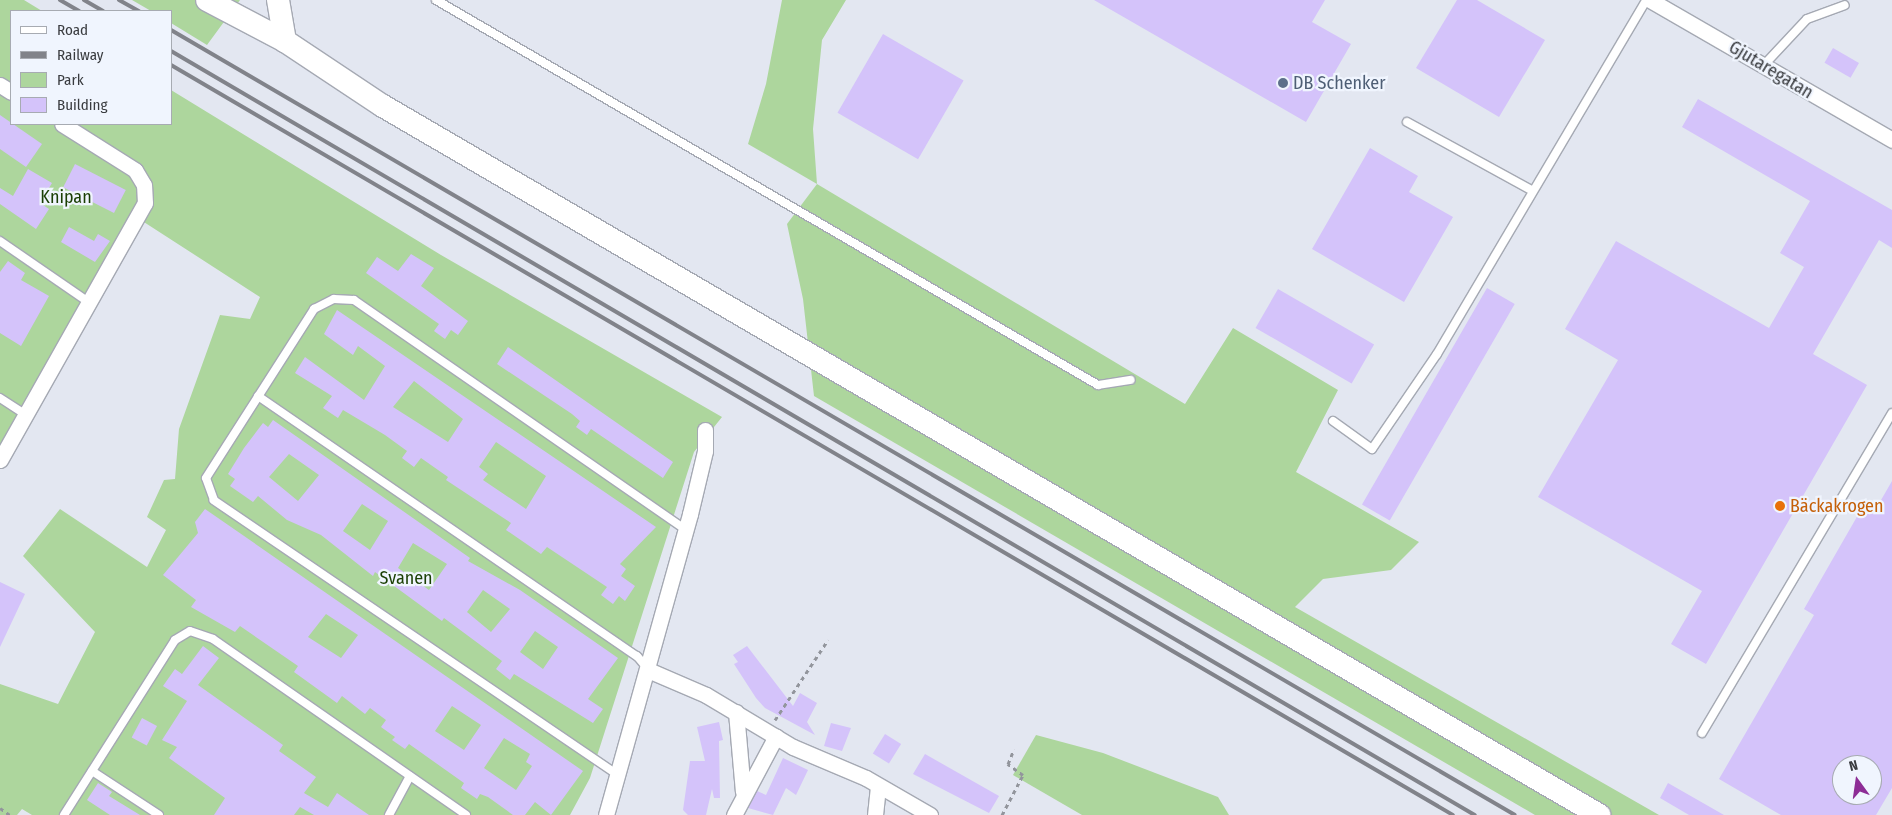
<!DOCTYPE html>
<meta charset="utf-8">
<style>
body{margin:0}
#map{position:relative;width:1892px;height:815px;overflow:hidden;background:#e3e7f1;font-family:"Fira Sans Condensed",sans-serif}
div>[style]{position:absolute}
.green>*{inset:0;background:#add69d}
.building>*{inset:0;background:#d4c3fa;transform-origin:0 0}
.path>*{height:3px;margin-top:-1.5px;transform-origin:0;background:repeating-linear-gradient(90deg,#92959c 0 4px,transparent 0 8px)}
.roads{filter:drop-shadow(1px 0 #a5a9b3) drop-shadow(-1px 0 #a5a9b3) drop-shadow(0 1px #a5a9b3) drop-shadow(0 -1px #a5a9b3)}
.lane>*{height:8px;margin:-4px;padding:0 4px;transform-origin:4px;border-radius:4px;background:#fff}
.street>*{height:15px;margin:-7.5px;padding:0 7.5px;transform-origin:7.5px;border-radius:7.5px;background:#fff}
.secondary>*{height:22px;margin:-11px;padding:0 11px;transform-origin:11px;border-radius:11px;background:#fff}
.rail>*{height:4px;margin:-2px;padding:0 2px;transform-origin:2px;border-radius:2px;background:#81838a}
.dots>*{width:14px;height:14px;translate:-50% -50%;box-sizing:border-box;border:2px solid #f0f5fe;border-radius:50%}
span{translate:-50% -50%;white-space:nowrap;text-align:center;line-height:1.15;-webkit-text-stroke:4.5px #f0f5fe;paint-order:stroke}
.street-label{font-size:18px;color:#393b3f}
.service-label{font-size:18px;color:#4e5e75}
.left{translate:0 -50%;text-align:left}
.park-label{font-size:18px;color:#1a3f04}
.food-label{font-size:18px;color:#c56008}
.legend{position:absolute;left:10px;top:10px;width:162px;height:115px;box-sizing:border-box;background:#f0f5fe;border:1px solid #a7abb2;margin:0;padding:6px 9px;list-style:none;font-size:15px;color:#393b3f}
.legend li{display:flex;align-items:center;gap:10px;height:25px}
.legend b{width:25px;border:1px solid #a7abb2}
.north{position:absolute;left:1832px;top:755px;width:50px;height:50px;box-sizing:border-box;background:#f0f5fe;border:1px solid #a7abb2;border-radius:50%;rotate:346deg;font-size:14px;font-weight:700;line-height:20px;text-align:center;color:#393b3f}
.north::after{content:'';display:block;margin:auto;width:18px;height:22px;background:#8d2d96;clip-path:polygon(50% 0,100% 100%,50% 72%,0 100%)}
</style>
<div id="map">
<div class="green">
<div style="clip-path:polygon(0 0,24px 0,42px 11px,11px 11px,11px 124px,171px 124px,171px 90px,441px 255px,722px 417px,694px 452px,590px 778px,570px 815px,32px 815px,22px 809px,17px 815px,0 815px,0 684px,58px 704px,95px 632px,23px 556px,60px 509px,147px 567px,166px 530px,147px 517px,164px 480px,175px 479px,179px 429px,220px 315px,250px 319px,260px 297px,133px 215px,0 458px)"></div>
<div style="clip-path:polygon(132px 0,240px 0,207px 45px,171px 23px,171px 11px,151px 11px)"></div>
<div style="clip-path:polygon(782px 0,846px 0,822px 40px,813px 129px,817px 184px,1185px 404px,1233px 328px,1338px 390px,1296px 472px,1419px 542px,1391px 570px,1323px 579px,1295px 607px,1659px 815px,1535px 815px,814px 396px,803px 299px,787px 224px,817px 184px,748px 144px,766px 84px)"></div>
<div style="clip-path:polygon(1036px 735px,1103px 753px,1218px 797px,1229px 815px,1082px 815px,1013px 775px)"></div>
</div>
<div class="building">
<div style="clip-path:polygon(1094px 0,1325px 0,1312px 22px,1351px 44px,1306px 122px)"></div>
<div style="clip-path:polygon(1457px 0,1477px 0,1545px 40px,1499px 117px,1416px 68px)"></div>
<div style="left:883px;top:34px;width:93px;height:91px;rotate:30deg"></div>
<div style="left:1833px;top:48px;width:30px;height:17px;rotate:30deg"></div>
<div style="clip-path:polygon(1698px 99px,1892px 210px,1892px 248px,1879px 240px,1813px 354px,1867px 385px,1706px 664px,1671px 644px,1702px 591px,1538px 497px,1618px 360px,1565px 329px,1616px 241px,1769px 328px,1804px 267px,1780px 253px,1810px 201px,1682px 127px)"></div>
<div style="clip-path:polygon(0 115px,42px 144px,26px 167px,0 149px)"></div>
<div style="clip-path:polygon(1370px 148px,1418px 176px,1409px 192px,1453px 217px,1404px 302px,1312px 249px)"></div>
<div style="left:75px;top:164px;width:57px;height:26px;rotate:27deg"></div>
<div style="clip-path:polygon(28px 169px,52px 183px,40px 203px,49px 209px,36px 229px,0 204px,0 188px,13px 196px)"></div>
<div style="clip-path:polygon(69px 227px,94px 241px,98px 234px,110px 241px,95px 262px,61px 242px)"></div>
<div style="clip-path:polygon(411px 254px,434px 268px,421px 286px,468px 321px,458px 335px,451px 330px,445px 339px,434px 331px,439px 324px,366px 273px,377px 257px,398px 271px)"></div>
<div style="clip-path:polygon(8px 261px,25px 273px,21px 280px,49px 296px,21px 346px,0 333px,0 272px)"></div>
<div style="left:1487px;top:288px;width:32px;height:250px;rotate:30deg"></div>
<div style="left:1278px;top:289px;width:111px;height:45px;rotate:30deg"></div>
<div style="clip-path:polygon(evenodd,337px 310px,656px 527px,620px 564px,626px 569px,621px 576px,635px 586px,625px 601px,619px 596px,613px 604px,601px 595px,607px 587px,547px 547px,541px 554px,506px 530px,511px 523px,446px 480px,448px 477px,421px 458px,414px 467px,402px 458px,407px 451px,385px 435px,343px 410px,338px 418px,323px 408px,332px 396px,295px 373px,305px 357px,364px 400px,385px 366px,358px 346px,353px 355px,324px 334px,337px 310px,414px 381px,463px 419px,448px 442px,393px 407px,414px 381px,337px 310px,496px 442px,546px 476px,526px 509px,483px 480px,488px 474px,479px 467px,496px 442px)"></div>
<div style="clip-path:polygon(508px 347px,673px 462px,663px 478px,591px 429px,587px 435px,576px 427px,580px 421px,572px 414px,497px 364px)"></div>
<div style="clip-path:polygon(evenodd,273px 420px,470px 558px,468px 561px,520px 590px,618px 658px,588px 699px,603px 709px,593px 723px,514px 674px,510px 680px,496px 669px,502px 661px,444px 618px,442px 621px,375px 572px,373px 576px,321px 535px,287px 520px,258px 496px,253px 502px,230px 486px,235px 479px,228px 474px,244px 448px,263px 423px,268px 427px,273px 420px,289px 454px,319px 475px,298px 501px,269px 477px,289px 454px,273px 420px,362px 504px,388px 521px,370px 550px,343px 531px,362px 504px,273px 420px,413px 543px,447px 564px,429px 590px,398px 568px,413px 543px,273px 420px,483px 590px,510px 609px,491px 632px,467px 612px,483px 590px,273px 420px,535px 631px,558px 647px,543px 669px,520px 652px,535px 631px)"></div>
<div style="clip-path:polygon(evenodd,1892px 481px,1892px 788px,1876px 815px,1781px 815px,1719px 779px,1814px 615px,1804px 609px,1866px 501px,1877px 507px,1892px 481px,1842px 765px,1872px 765px,1872px 795px,1842px 795px,1842px 765px)"></div>
<div style="clip-path:polygon(evenodd,205px 509px,583px 771px,551px 815px,535px 802px,525px 815px,513px 815px,488px 797px,480px 794px,477px 799px,461px 788px,464px 783px,409px 744px,405px 749px,392px 740px,395px 737px,381px 727px,386px 720px,370px 708px,365px 714px,342px 696px,337px 703px,294px 672px,298px 666px,240px 626px,235px 632px,191px 607px,196px 600px,163px 575px,198px 533px,195px 522px,205px 509px,326px 614px,358px 635px,341px 658px,308px 637px,326px 614px,205px 509px,452px 706px,481px 725px,464px 750px,435px 731px,452px 706px,205px 509px,504px 738px,530px 754px,526px 762px,532px 766px,516px 790px,484px 768px,504px 738px)"></div>
<div style="clip-path:polygon(0 582px,25px 594px,0 647px)"></div>
<div style="clip-path:polygon(203px 646px,219px 658px,198px 685px,283px 745px,279px 751px,316px 777px,304px 793px,328px 807px,337px 793px,369px 815px,314px 815px,300px 807px,294px 815px,214px 815px,225px 798px,169px 758px,177px 747px,162px 740px,187px 701px,163px 686px,175px 669px,182px 674px)"></div>
<div style="clip-path:polygon(747px 646px,793px 706px,800px 693px,817px 703px,807px 722px,815px 735px,765px 708px,756px 698px,734px 664px,738px 662px,733px 655px)"></div>
<div style="left:142px;top:718px;width:17px;height:22px;rotate:28deg"></div>
<div style="clip-path:polygon(719px 722px,723px 740px,719px 741px,720px 798px,714px 798px,712px 789px,706px 815px,688px 815px,683px 810px,690px 761px,705px 761px,697px 727px)"></div>
<div style="clip-path:polygon(831px 723px,851px 728px,842px 751px,824px 746px)"></div>
<div style="left:885px;top:734px;width:19px;height:23px;rotate:32deg"></div>
<div style="clip-path:polygon(925px 754px,999px 796px,989px 813px,913px 774px)"></div>
<div style="clip-path:polygon(783px 758px,808px 770px,796px 795px,786px 788px,773px 815px,748px 808px,757px 791px,766px 795px)"></div>
<div style="clip-path:polygon(98px 783px,112px 792px,109px 796px,140px 815px,110px 815px,87px 800px)"></div>
<div style="clip-path:polygon(1668px 783px,1724px 815px,1689px 815px,1660px 798px)"></div>
</div>
<div class="path">
<div style="left:775px;top:720px;width:96px;rotate:-56.5deg"></div>
<div style="left:0;top:808px;width:12px;rotate:35deg"></div>
<div style="left:1002px;top:815px;width:45px;rotate:-62.3deg"></div>
<div style="left:1023px;top:775px;width:19px;rotate:-144deg"></div>
<div style="left:1008px;top:764px;width:16px;rotate:-68deg"></div>
</div>
<div class="roads">
<div class="lane">
<div style="left:436px;top:0;width:766px;rotate:30.18deg"></div>
<div style="left:1098px;top:385px;width:33px;rotate:-9deg"></div>
<div style="left:1763px;top:66px;width:64px;rotate:-46.9deg"></div>
<div style="left:1807px;top:19px;width:40px;rotate:-20.2deg"></div>
<div style="left:1407px;top:122px;width:141px;rotate:28.7deg"></div>
<div style="left:0;top:241px;width:109px;rotate:34.6deg"></div>
<div style="left:258px;top:396px;width:460px;rotate:34.5deg"></div>
<div style="left:637px;top:656px;width:16px;rotate:50deg"></div>
<div style="left:0;top:398px;width:31px;rotate:33deg"></div>
<div style="left:1333px;top:421px;width:48px;rotate:35.7deg"></div>
<div style="left:1372px;top:449px;width:115px;rotate:-55.6deg"></div>
<div style="left:1437px;top:354px;width:411px;rotate:-59.4deg"></div>
<div style="left:1702px;top:733px;width:372px;rotate:-59.3deg"></div>
<div style="left:92px;top:771px;width:80px;rotate:33.3deg"></div>
<div style="left:618px;top:775px;width:489px;rotate:-145.8deg"></div>
<div style="left:214px;top:500px;width:23px;rotate:-110deg"></div>
<div style="left:206px;top:478px;width:201px;rotate:-57.4deg"></div>
<div style="left:314px;top:309px;width:22px;rotate:-27deg"></div>
<div style="left:334px;top:299px;width:20px;rotate:3deg"></div>
<div style="left:354px;top:300px;width:404px;rotate:34.7deg"></div>
<div style="left:64px;top:815px;width:207px;rotate:-57.6deg"></div>
<div style="left:175px;top:640px;width:17px;rotate:-31deg"></div>
<div style="left:190px;top:631px;width:24px;rotate:19deg"></div>
<div style="left:213px;top:639px;width:308px;rotate:34.8deg"></div>
<div style="left:389px;top:815px;width:44px;rotate:-61.7deg"></div>
</div>
<div class="street">
<div style="left:1650px;top:0;width:280px;rotate:30deg"></div>
<div style="left:0;top:85px;width:13px;rotate:32deg"></div>
<div style="left:0;top:460px;width:295px;rotate:-60.6deg"></div>
<div style="left:145px;top:203px;width:18px;rotate:-93deg"></div>
<div style="left:144px;top:185px;width:17px;rotate:-121deg"></div>
<div style="left:135px;top:170px;width:86px;rotate:-147.8deg"></div>
<div style="left:648px;top:670px;width:63px;rotate:23.3deg"></div>
<div style="left:706px;top:695px;width:101px;rotate:30.9deg"></div>
<div style="left:793px;top:747px;width:79px;rotate:23deg"></div>
<div style="left:866px;top:778px;width:74px;rotate:30deg"></div>
<div style="left:736px;top:712px;width:80px;rotate:85deg"></div>
<div style="left:606px;top:815px;width:313px;rotate:-74.4deg"></div>
<div style="left:690px;top:514px;width:65px;rotate:-76.6deg"></div>
<div style="left:705px;top:451px;width:21px;rotate:-90deg"></div>
<div style="left:734px;top:815px;width:89px;rotate:-62deg"></div>
<div style="left:875px;top:815px;width:29px;rotate:-84deg"></div>
</div>
<div class="secondary">
<div style="left:207px;top:0;width:88px;rotate:27.7deg"></div>
<div style="left:278px;top:0;width:42px;rotate:80.3deg"></div>
<div style="left:285px;top:41px;width:118px;rotate:33.6deg"></div>
<div style="left:383px;top:106px;width:1408px;rotate:30.24deg"></div>
</div>
</div>
<div class="rail">
<div style="left:60px;top:0;width:22px;rotate:30deg"></div>
<div style="left:84px;top:0;width:22px;rotate:30deg"></div>
<div style="left:119px;top:0;width:23px;rotate:29deg"></div>
<div style="left:171px;top:30px;width:1556px;rotate:30.29deg"></div>
<div style="left:171px;top:51px;width:1511px;rotate:30.37deg"></div>
<div style="left:171px;top:65px;width:1485px;rotate:30.33deg"></div>
</div>
<div class="dots">
<div style="left:1283px;top:83px;background:#5c6f8a"></div>
<div style="left:1780px;top:506px;background:#e8710a"></div>
</div>
<div class="street-label">
<span style="left:1771px;top:70px;rotate:31deg">Gjutaregatan</span>
</div>
<div class="service-label">
<span class="left" style="left:1293px;top:83px">DB Schenker</span>
</div>
<div class="park-label">
<span style="left:66px;top:197px">Knipan</span>
<span style="left:406px;top:578px">Svanen</span>
</div>
<div class="food-label">
<span class="left" style="left:1790px;top:506px">Bäckakrogen</span>
</div>
<ul class="legend">
<li><b style="height:6px;background:#fff"></b>Road</li>
<li><b style="height:6px;background:#81838a"></b>Railway</li>
<li><b style="height:14px;background:#add69d"></b>Park</li>
<li><b style="height:14px;background:#d4c3fa"></b>Building</li>
</ul>
<div class="north">N</div>
</div>
